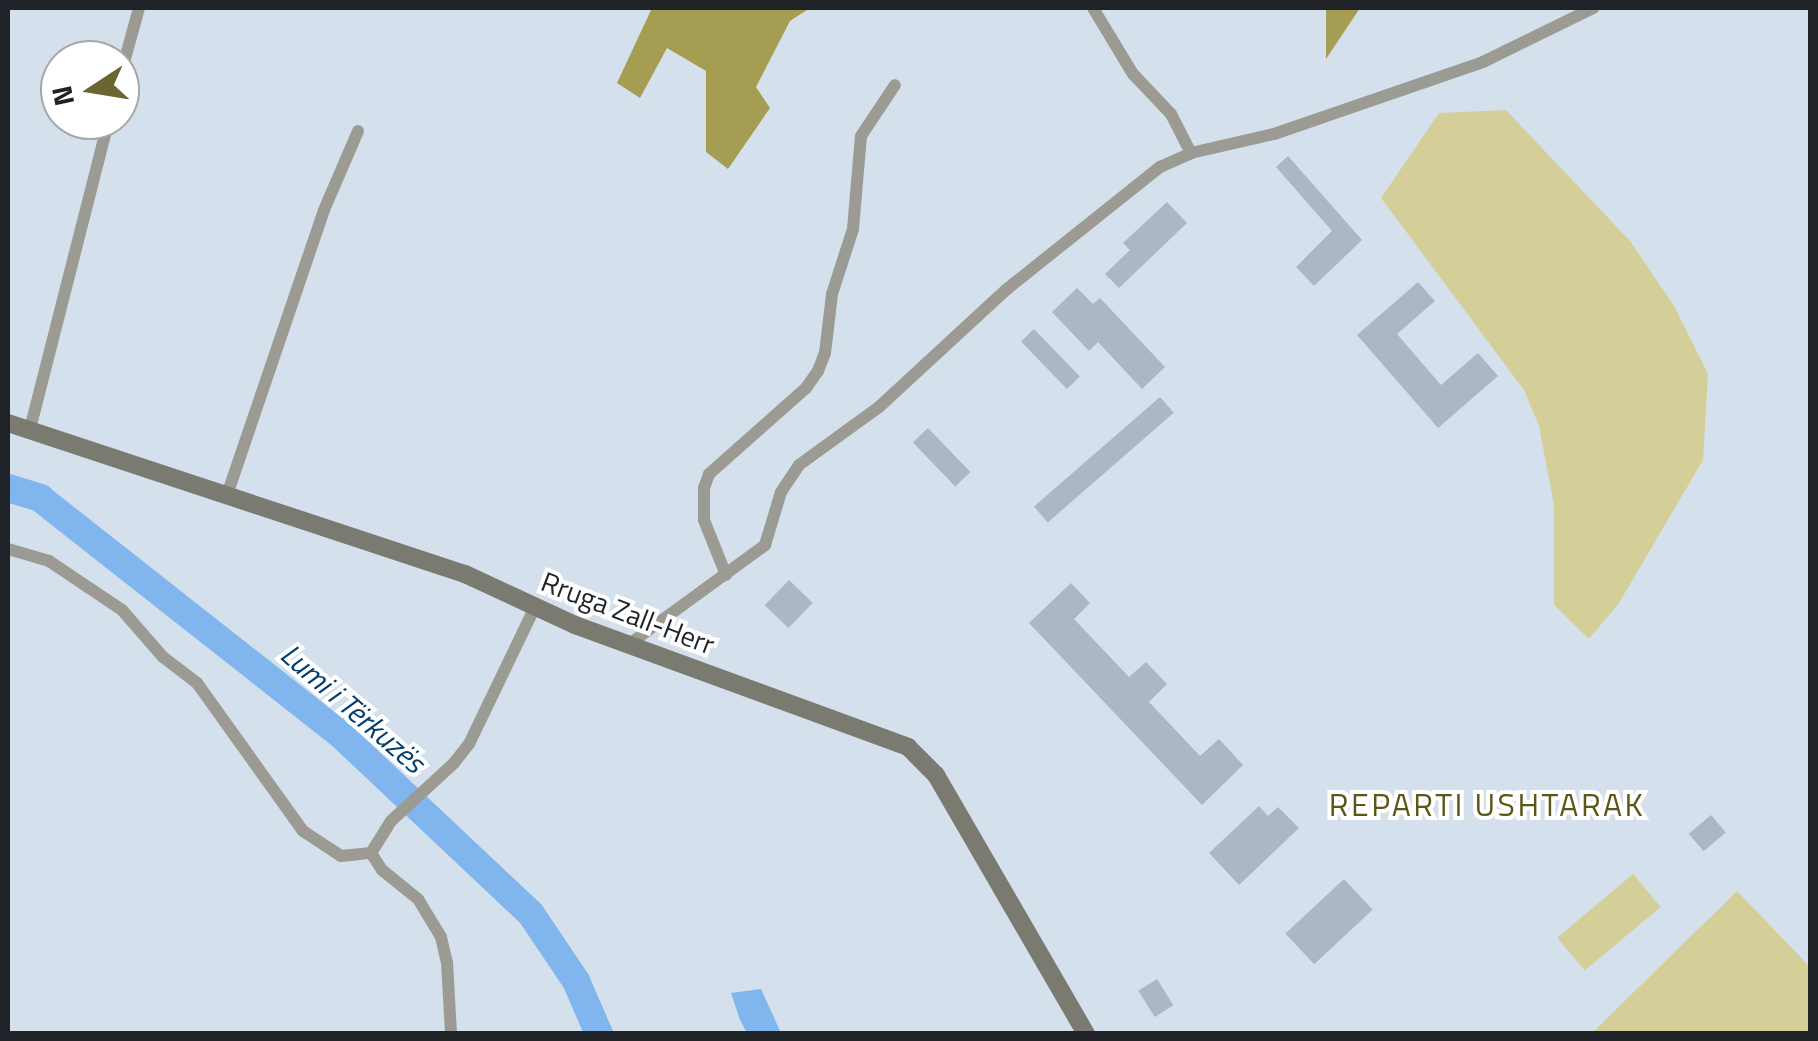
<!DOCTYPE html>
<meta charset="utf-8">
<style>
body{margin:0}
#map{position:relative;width:1818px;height:1041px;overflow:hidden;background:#d4e0ec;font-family:"Titillium Web",sans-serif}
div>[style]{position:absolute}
.green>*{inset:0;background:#d4cf99;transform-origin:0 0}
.forest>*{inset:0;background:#a59d52}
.water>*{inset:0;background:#80b6ed}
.river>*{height:28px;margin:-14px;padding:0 14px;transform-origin:14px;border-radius:14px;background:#80b6ed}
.building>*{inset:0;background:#acb7c3;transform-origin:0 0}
.minor>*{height:12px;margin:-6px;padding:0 6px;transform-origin:6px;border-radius:6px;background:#9b9b94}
.secondary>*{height:18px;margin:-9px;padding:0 9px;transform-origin:9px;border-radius:9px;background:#7b7a71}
span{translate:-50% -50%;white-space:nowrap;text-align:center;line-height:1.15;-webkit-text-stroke:8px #fff;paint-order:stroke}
.street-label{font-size:28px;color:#1f2328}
.water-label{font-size:30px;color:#003f70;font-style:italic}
.quarter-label{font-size:32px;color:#5c5619;letter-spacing:2.5px}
.frame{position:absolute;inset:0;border:10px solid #1f2328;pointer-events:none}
.north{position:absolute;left:40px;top:40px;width:100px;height:100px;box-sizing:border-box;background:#fff;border:2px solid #a5a7a9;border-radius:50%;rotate:258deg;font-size:28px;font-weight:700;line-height:40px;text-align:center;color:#1f2328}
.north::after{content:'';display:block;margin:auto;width:35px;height:45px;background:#6a6531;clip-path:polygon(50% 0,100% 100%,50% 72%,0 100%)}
</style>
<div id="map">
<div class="green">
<div style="clip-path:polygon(1506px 110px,1630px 241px,1674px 306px,1708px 374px,1703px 460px,1619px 603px,1589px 639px,1554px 605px,1554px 505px,1539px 426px,1524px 390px,1381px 198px,1439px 113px)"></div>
<div style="left:1633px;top:874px;width:43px;height:99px;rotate:50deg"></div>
<div style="clip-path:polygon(1737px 891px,1810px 967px,1810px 1033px,1592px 1033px)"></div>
</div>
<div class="forest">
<div style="clip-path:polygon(652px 8px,810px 8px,790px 21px,756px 87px,770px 108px,728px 169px,706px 152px,706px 71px,667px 48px,640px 98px,617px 83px)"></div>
<div style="clip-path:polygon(1326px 8px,1360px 8px,1326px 59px)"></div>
</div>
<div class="water">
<div style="clip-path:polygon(761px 989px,781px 1033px,747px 1033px,740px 1020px,731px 993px)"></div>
</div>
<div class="river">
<div style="left:8px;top:488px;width:34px;rotate:17deg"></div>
<div style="left:40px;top:498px;width:380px;rotate:38.2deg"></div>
<div style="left:339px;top:733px;width:264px;rotate:43.3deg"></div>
<div style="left:531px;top:914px;width:81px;rotate:56.1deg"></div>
<div style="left:576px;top:981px;width:58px;rotate:66.5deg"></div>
</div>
<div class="building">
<div style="clip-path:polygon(1288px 156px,1362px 240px,1314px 286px,1296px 267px,1332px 231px,1276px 167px)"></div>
<div style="clip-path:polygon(1167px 202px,1187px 223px,1119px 288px,1105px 274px,1130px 250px,1123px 243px)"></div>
<div style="clip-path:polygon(1418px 282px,1435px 301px,1397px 334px,1441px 385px,1478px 353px,1498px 376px,1438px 428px,1357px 335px)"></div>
<div style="clip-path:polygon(1077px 288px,1093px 304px,1100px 298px,1165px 367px,1142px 389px,1098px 342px,1089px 351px,1052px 312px)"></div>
<div style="left:1034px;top:329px;width:66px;height:18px;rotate:46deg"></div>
<div style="left:1160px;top:397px;width:21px;height:167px;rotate:49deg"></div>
<div style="left:928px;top:428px;width:61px;height:21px;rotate:46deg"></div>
<div style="left:789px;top:580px;width:33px;height:35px;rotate:44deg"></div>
<div style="clip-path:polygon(1071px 583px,1090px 603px,1074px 619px,1129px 677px,1146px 662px,1167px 684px,1149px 702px,1200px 756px,1219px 739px,1243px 765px,1202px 805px,1029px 623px)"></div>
<div style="clip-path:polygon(1259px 806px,1268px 816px,1278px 807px,1299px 828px,1239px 885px,1209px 853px)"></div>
<div style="left:1711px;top:815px;width:23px;height:29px;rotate:50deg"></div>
<div style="left:1344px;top:879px;width:42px;height:80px;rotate:47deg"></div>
<div style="left:1157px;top:979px;width:31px;height:22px;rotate:58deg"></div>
</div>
<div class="minor">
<div style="left:1093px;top:8px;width:77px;rotate:58.8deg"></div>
<div style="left:1133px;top:74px;width:55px;rotate:46.5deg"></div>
<div style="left:1171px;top:114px;width:44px;rotate:62.9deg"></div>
<div style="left:120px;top:77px;width:72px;rotate:-74.6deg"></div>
<div style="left:30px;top:429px;width:319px;rotate:-75.7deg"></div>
<div style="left:227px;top:495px;width:301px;rotate:-71.2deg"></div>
<div style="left:324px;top:210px;width:86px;rotate:-66.7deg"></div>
<div style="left:8px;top:549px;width:43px;rotate:16.3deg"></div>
<div style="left:49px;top:561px;width:88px;rotate:33.9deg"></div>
<div style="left:122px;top:610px;width:62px;rotate:48.9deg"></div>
<div style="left:163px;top:657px;width:43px;rotate:37.4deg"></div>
<div style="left:197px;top:683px;width:182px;rotate:54.4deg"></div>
<div style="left:303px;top:831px;width:45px;rotate:33.3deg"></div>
<div style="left:341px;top:856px;width:30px;rotate:-6deg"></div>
<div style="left:726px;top:575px;width:59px;rotate:-111.8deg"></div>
<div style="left:704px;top:520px;width:32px;rotate:-90deg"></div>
<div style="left:704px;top:488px;width:15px;rotate:-70deg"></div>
<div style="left:709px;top:474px;width:130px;rotate:-41.6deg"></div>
<div style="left:806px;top:388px;width:21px;rotate:-55deg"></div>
<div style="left:818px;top:371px;width:19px;rotate:-69deg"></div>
<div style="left:825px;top:353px;width:59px;rotate:-83.2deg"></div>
<div style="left:832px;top:294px;width:68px;rotate:-72.1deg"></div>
<div style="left:853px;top:229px;width:93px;rotate:-85.1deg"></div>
<div style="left:861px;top:136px;width:61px;rotate:-56.3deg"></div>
<div style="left:628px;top:645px;width:170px;rotate:-36.1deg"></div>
<div style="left:765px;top:545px;width:55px;rotate:-73.2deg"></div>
<div style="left:781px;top:492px;width:32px;rotate:-56deg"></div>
<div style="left:799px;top:465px;width:99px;rotate:-35.9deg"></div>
<div style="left:879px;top:407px;width:174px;rotate:-42.7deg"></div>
<div style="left:1007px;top:289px;width:196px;rotate:-38.6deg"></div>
<div style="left:1160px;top:167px;width:34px;rotate:-24deg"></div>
<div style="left:1191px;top:153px;width:85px;rotate:-12.9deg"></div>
<div style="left:1274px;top:134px;width:221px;rotate:-19deg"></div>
<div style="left:1483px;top:62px;width:123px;rotate:-26.1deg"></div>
<div style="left:371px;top:853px;width:38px;rotate:-58deg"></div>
<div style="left:391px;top:821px;width:86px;rotate:-42.6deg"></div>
<div style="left:454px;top:763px;width:24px;rotate:-52deg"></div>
<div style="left:469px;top:744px;width:152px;rotate:-64.3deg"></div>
<div style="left:371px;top:853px;width:20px;rotate:57deg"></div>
<div style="left:382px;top:870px;width:46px;rotate:38.9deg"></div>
<div style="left:418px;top:899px;width:44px;rotate:58.8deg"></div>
<div style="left:441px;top:937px;width:26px;rotate:77deg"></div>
<div style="left:447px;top:962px;width:72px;rotate:86.8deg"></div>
</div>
<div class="secondary">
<div style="left:8px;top:423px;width:481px;rotate:18.3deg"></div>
<div style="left:465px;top:574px;width:121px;rotate:24.9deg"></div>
<div style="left:575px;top:625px;width:355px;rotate:20.1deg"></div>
<div style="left:908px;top:747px;width:40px;rotate:45deg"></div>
<div style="left:936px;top:775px;width:299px;rotate:59.9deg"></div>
</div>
<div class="street-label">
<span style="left:628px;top:613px;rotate:21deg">Rruga Zall-Herr</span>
</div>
<div class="water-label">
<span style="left:353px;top:708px;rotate:41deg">Lumi i Tërkuzës</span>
</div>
<div class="quarter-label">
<span style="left:1487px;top:804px">REPARTI USHTARAK</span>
</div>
<div class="frame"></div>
<div class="north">N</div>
</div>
